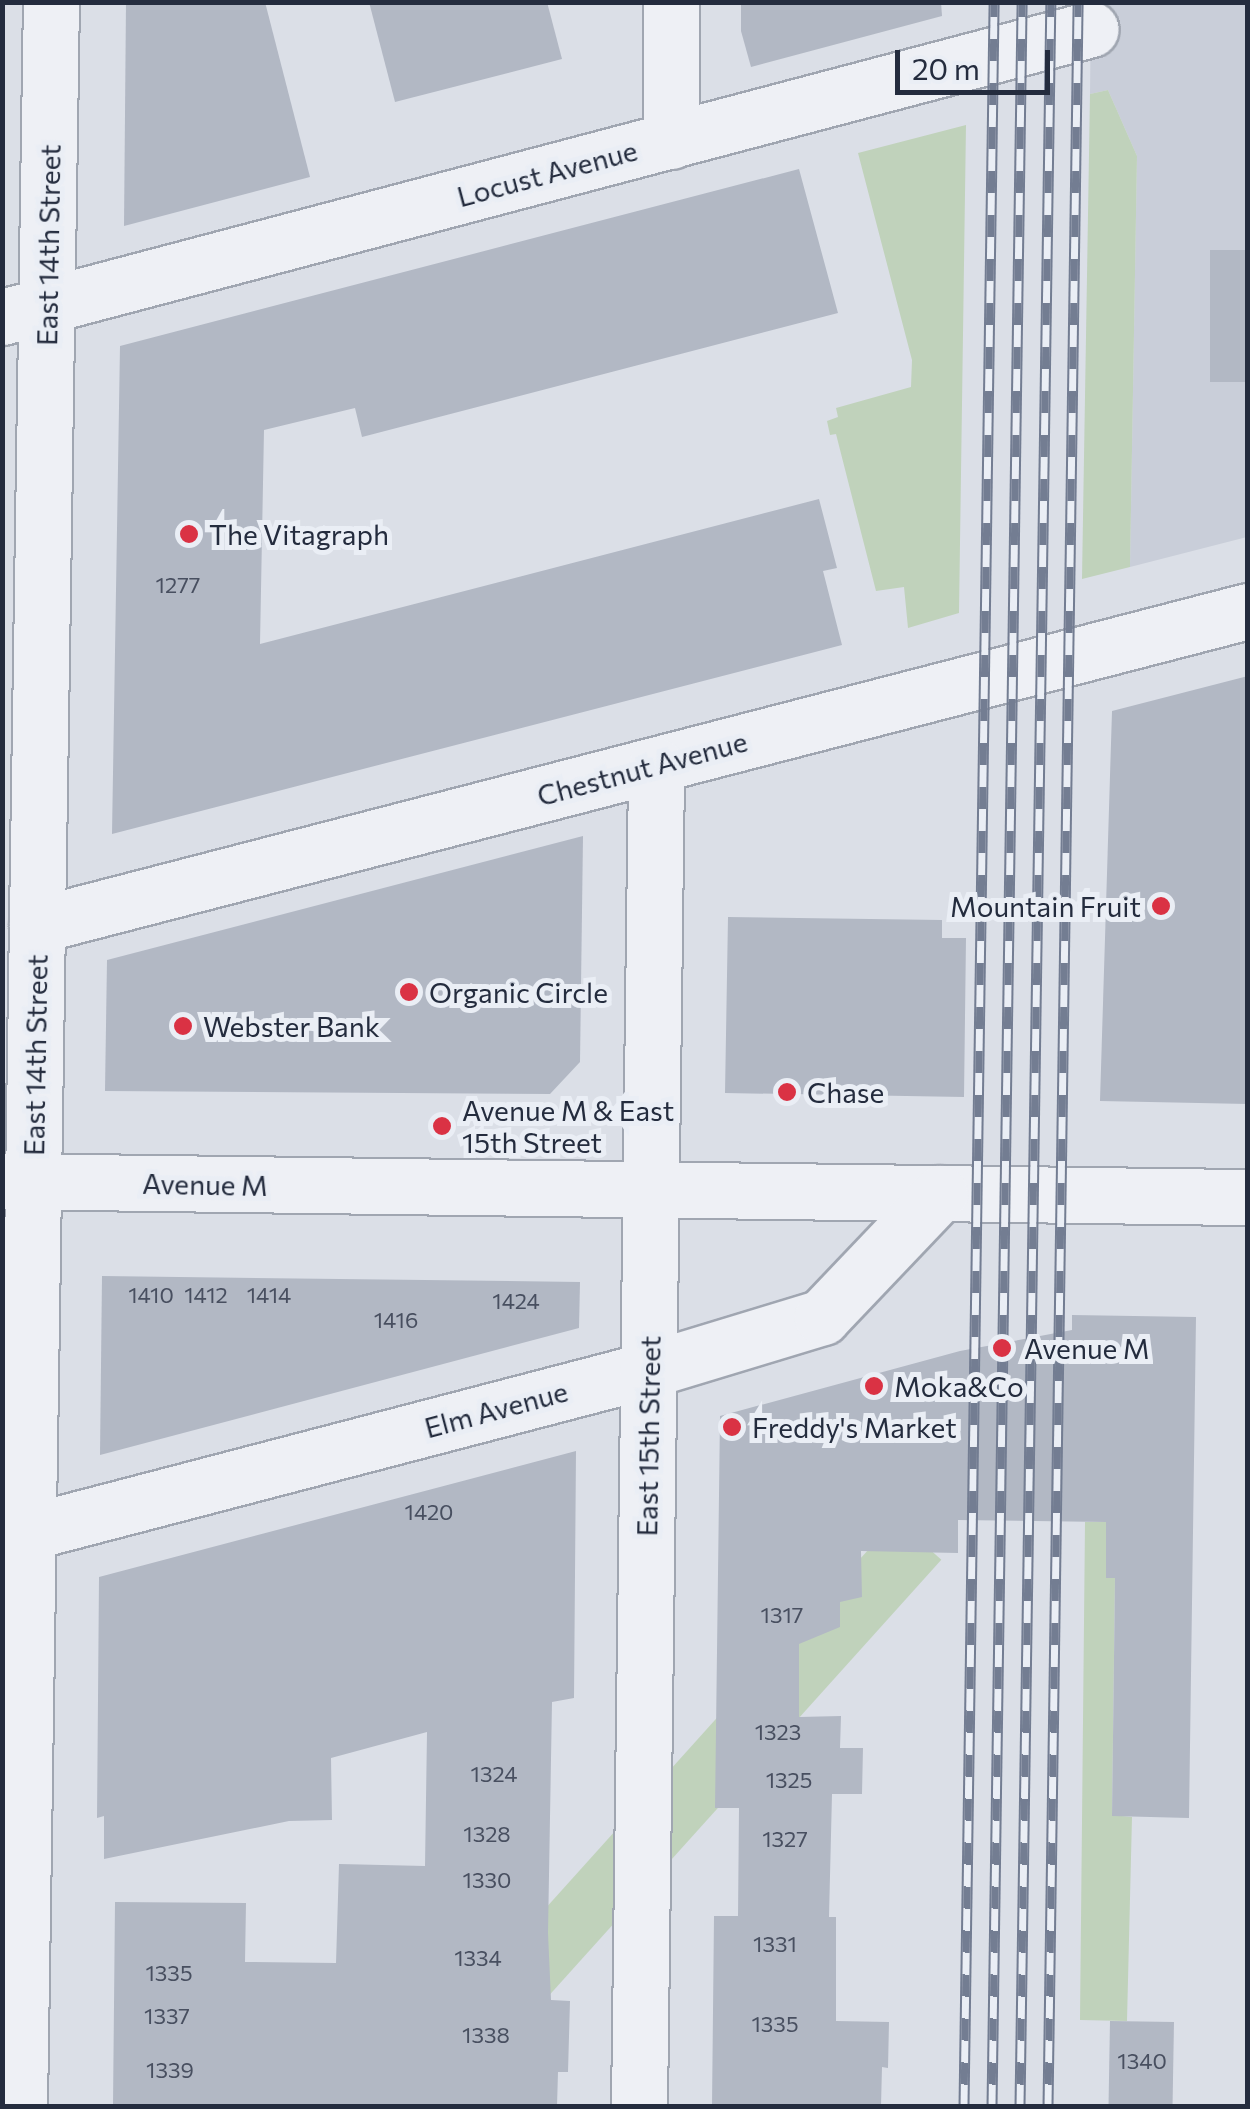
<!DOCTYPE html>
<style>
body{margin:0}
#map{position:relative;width:1250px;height:2109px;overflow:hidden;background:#dbdfe7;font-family:Commissioner,sans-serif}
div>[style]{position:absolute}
.built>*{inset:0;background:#c9ced9}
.green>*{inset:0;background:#c0d2bb;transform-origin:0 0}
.building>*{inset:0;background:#b2b8c4;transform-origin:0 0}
.roads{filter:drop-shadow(2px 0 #a0a6b1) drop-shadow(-2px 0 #a0a6b1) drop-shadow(0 2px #a0a6b1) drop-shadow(0 -2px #a0a6b1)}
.street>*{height:55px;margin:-27.5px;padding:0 27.5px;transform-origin:27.5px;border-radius:27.5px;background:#eef0f5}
.rail>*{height:11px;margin-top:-5.5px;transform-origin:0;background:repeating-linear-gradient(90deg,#eaeef5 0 22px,#737d92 0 44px);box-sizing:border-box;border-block:2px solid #737d92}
.dots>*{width:28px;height:28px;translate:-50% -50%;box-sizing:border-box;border:5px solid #eaeef5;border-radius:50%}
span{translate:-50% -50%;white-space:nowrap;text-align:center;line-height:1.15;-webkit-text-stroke:10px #eaeef5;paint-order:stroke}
.number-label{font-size:22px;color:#484f60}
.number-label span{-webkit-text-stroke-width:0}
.street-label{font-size:28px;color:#242c3e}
.poi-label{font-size:28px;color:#242c3e}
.left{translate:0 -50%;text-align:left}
.right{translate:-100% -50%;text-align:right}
.frame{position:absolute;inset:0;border:5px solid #242c3e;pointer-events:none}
.scale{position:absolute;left:895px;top:50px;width:155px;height:45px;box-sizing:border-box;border:5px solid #242c3e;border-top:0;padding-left:12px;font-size:30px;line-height:35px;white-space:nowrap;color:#242c3e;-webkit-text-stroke:8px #eaeef5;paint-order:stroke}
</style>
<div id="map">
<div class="built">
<div style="clip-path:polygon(1091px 3px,1247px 3px,1247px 537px,1130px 567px,1137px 156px,1108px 90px,1090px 94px)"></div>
</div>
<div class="green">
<div style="clip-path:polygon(1108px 90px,1137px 156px,1130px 567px,1082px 579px,1090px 94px)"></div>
<div style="clip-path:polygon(966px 125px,959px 613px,908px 628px,904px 587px,876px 591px,836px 434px,830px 435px,827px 421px,838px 417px,836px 408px,911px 387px,912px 360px,858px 153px)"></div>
<div style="left:896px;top:1519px;width:61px;height:587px;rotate:42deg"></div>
<div style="clip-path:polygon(1085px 1522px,1106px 1522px,1106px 1577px,1115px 1578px,1112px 1815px,1132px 1817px,1127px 2021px,1080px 2020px)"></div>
</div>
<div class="building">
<div style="clip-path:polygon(126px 2px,265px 2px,310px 177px,124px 226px)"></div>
<div style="clip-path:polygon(369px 2px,547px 2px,562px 59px,395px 102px)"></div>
<div style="clip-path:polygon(741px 2px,941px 2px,942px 16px,751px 67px,741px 31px)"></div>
<div style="clip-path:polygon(799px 169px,838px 313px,362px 437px,355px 408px,264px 430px,260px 644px,819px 499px,837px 568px,823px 571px,842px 645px,112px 834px,120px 346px)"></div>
<div style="left:1210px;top:250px;width:38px;height:132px"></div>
<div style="clip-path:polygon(1248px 676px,1248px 1104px,1100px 1101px,1112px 711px)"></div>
<div style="clip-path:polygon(583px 836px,580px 1062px,550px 1094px,105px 1091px,107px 960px)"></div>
<div style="clip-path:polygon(728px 917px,942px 920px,942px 938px,966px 938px,964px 1097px,725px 1093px)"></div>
<div style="clip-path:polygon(102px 1276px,580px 1282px,579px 1328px,100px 1455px)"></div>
<div style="clip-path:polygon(1072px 1315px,1196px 1317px,1189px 1818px,1112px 1816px,1115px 1578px,1106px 1578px,1106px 1522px,958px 1520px,958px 1553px,861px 1551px,862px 1597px,840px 1602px,840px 1627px,799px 1644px,799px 1717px,841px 1716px,840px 1748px,863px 1748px,862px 1794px,832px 1794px,829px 1917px,836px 1917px,836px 2021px,889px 2022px,888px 2068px,882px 2067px,881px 2106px,712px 2106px,714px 1916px,738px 1916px,739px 1808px,715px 1808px,720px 1416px,960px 1351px,1072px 1330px)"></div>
<div style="clip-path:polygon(576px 1451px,574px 1698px,552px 1702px,548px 1933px,551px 2000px,570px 2001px,568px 2072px,558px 2072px,557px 2106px,113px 2106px,115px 1902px,246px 1903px,245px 1962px,336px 1963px,339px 1864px,425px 1866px,427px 1732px,331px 1758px,332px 1820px,289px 1821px,104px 1859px,104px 1816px,97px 1818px,99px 1577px)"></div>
<div style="left:1110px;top:2021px;width:64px;height:85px;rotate:1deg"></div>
</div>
<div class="roads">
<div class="street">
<div style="left:671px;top:141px;width:139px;rotate:-90deg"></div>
<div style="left:2px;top:317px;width:1126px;rotate:-14.81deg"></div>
<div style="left:37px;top:925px;width:1251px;rotate:-14.54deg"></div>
<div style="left:2px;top:1181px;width:1246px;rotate:0.74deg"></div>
<div style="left:2px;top:1539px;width:668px;rotate:-14.66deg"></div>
<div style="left:648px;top:1370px;width:182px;rotate:-16.9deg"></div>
<div style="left:822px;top:1317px;width:171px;rotate:-46.4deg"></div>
<div style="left:19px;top:2106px;width:2104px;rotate:-89.13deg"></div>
<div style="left:639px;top:2106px;width:1341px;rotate:-89.27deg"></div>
</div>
</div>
<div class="rail">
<div style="left:964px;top:2106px;width:2104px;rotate:-89.18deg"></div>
<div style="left:992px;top:2106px;width:2104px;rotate:-89.18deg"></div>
<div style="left:1020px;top:2106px;width:2104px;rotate:-89.16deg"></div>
<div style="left:1048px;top:2106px;width:2104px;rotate:-89.18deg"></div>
</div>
<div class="dots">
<div style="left:189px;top:534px;background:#da3244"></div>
<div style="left:1161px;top:906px;background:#da3244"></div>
<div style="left:409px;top:992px;background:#da3244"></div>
<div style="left:183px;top:1026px;background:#da3244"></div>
<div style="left:787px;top:1092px;background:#da3244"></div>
<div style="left:442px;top:1126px;background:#da3244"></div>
<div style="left:1002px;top:1348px;background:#da3244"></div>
<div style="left:874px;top:1386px;background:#da3244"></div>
<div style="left:732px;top:1427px;background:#da3244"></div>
</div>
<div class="number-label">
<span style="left:178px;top:585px">1277</span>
<span style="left:151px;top:1295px">1410</span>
<span style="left:206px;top:1295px">1412</span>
<span style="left:269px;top:1295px">1414</span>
<span style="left:516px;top:1301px">1424</span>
<span style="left:396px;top:1320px">1416</span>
<span style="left:429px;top:1512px">1420</span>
<span style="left:782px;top:1615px">1317</span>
<span style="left:778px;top:1732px">1323</span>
<span style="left:494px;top:1774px">1324</span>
<span style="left:789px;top:1780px">1325</span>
<span style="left:487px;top:1834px">1328</span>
<span style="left:785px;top:1839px">1327</span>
<span style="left:487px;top:1880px">1330</span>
<span style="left:775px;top:1944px">1331</span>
<span style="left:478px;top:1958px">1334</span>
<span style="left:169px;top:1973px">1335</span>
<span style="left:167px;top:2016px">1337</span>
<span style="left:775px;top:2024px">1335</span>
<span style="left:486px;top:2035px">1338</span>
<span style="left:1142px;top:2061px">1340</span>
<span style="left:170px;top:2070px">1339</span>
</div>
<div class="street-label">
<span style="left:547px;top:173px;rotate:-15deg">Locust Avenue</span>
<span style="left:48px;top:245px;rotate:-89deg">East 14th Street</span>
<span style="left:642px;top:768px;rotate:-15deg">Chestnut Avenue</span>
<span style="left:35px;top:1055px;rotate:-89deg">East 14th Street</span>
<span style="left:205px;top:1184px;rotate:1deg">Avenue M</span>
<span style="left:496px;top:1409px;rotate:-15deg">Elm Avenue</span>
<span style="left:648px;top:1436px;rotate:-89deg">East 15th Street</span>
</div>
<div class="poi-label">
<span class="left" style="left:209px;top:534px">The Vitagraph</span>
<span class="right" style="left:1141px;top:906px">Mountain Fruit</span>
<span class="left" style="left:429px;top:992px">Organic Circle</span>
<span class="left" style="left:203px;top:1026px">Webster Bank</span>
<span class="left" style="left:807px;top:1092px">Chase</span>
<span class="left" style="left:462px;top:1126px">Avenue M &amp; East<br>15th Street</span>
<span class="left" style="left:1024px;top:1348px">Avenue M</span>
<span class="left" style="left:894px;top:1386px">Moka&amp;Co</span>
<span class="left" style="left:752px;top:1427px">Freddy's Market</span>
</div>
<div class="frame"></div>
<div class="scale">20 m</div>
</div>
